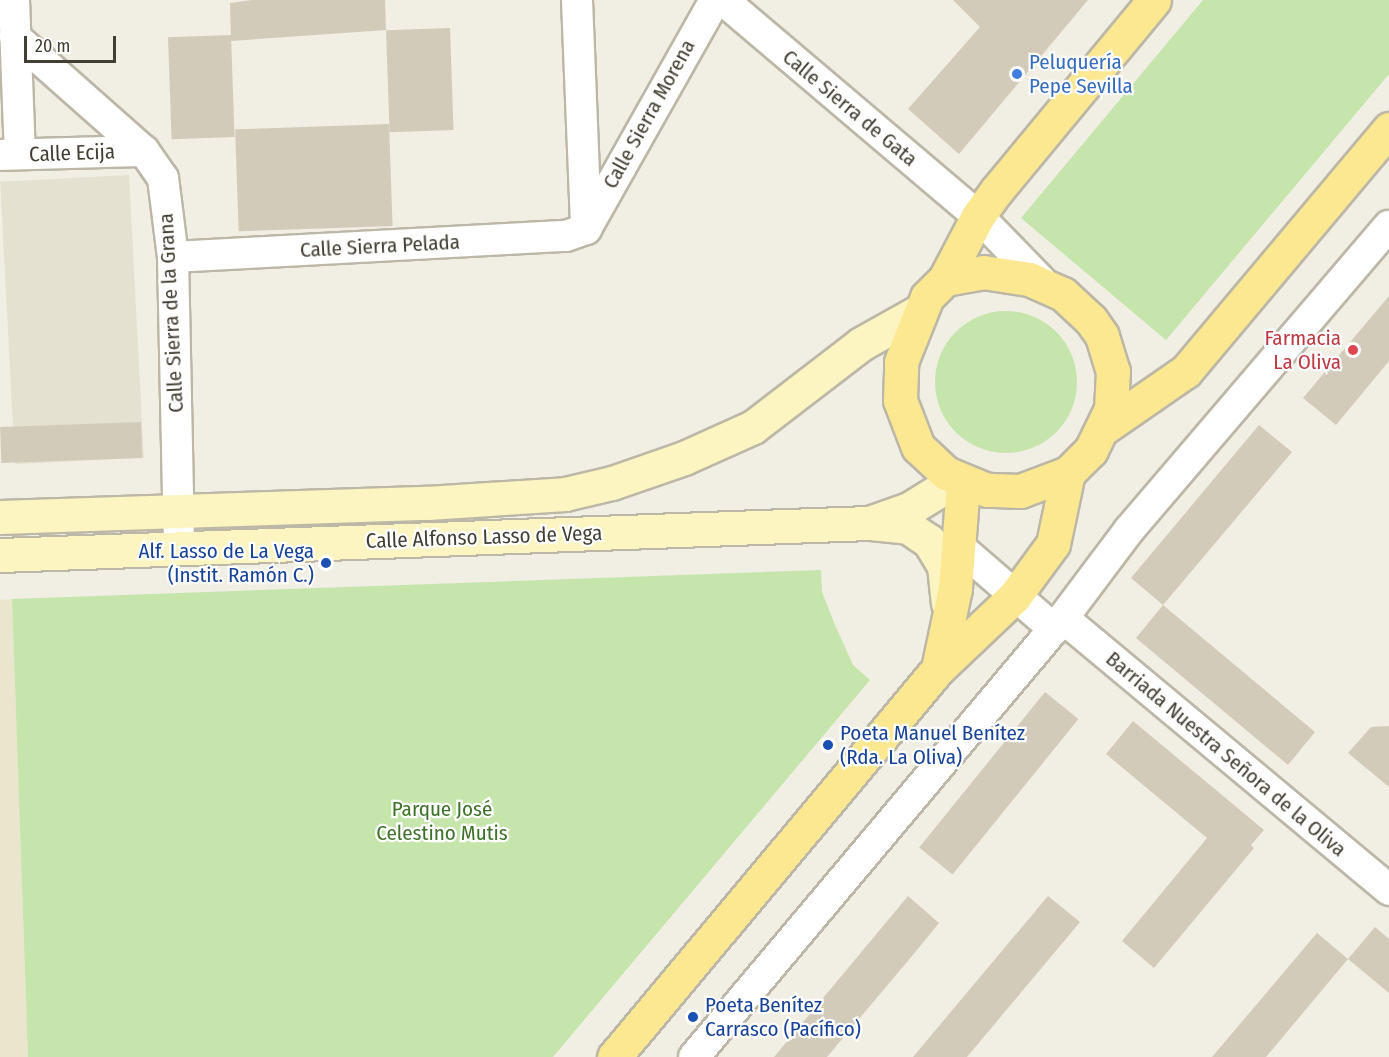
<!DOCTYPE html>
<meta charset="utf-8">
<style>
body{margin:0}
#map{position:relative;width:1389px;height:1057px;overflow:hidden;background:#f1eee3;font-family:"Fira Sans Condensed",sans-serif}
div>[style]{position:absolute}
.residential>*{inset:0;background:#e5e1d1;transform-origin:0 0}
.education>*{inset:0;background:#eae5cd}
.green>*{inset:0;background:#c5e5ac}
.round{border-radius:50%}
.building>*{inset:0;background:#d2cbb9;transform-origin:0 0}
.roads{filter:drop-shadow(2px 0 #bcb7a6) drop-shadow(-2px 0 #bcb7a6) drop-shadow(0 2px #bcb7a6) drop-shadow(0 -2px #bcb7a6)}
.street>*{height:30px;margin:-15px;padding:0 15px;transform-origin:15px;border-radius:15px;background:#fff}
.secondary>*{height:33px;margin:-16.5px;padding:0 16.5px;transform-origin:16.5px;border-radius:16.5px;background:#fdf5c1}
.primary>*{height:33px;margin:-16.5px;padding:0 16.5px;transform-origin:16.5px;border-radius:16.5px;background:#fbe891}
.dots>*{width:16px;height:16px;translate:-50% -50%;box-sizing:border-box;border:3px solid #fff;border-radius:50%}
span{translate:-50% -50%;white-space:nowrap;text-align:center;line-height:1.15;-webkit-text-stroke:4.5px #fff;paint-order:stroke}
.shop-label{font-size:21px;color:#366cbe}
.left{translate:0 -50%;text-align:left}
.street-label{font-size:21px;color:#423e33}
.health-label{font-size:21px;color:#be3a42}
.right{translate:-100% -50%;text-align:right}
.transit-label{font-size:21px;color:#164399}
.park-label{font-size:21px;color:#3d7229}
.scale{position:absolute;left:24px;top:36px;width:92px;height:27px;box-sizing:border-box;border:3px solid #423e33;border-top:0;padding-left:8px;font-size:18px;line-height:21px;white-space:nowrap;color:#423e33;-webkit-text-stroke:4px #fff;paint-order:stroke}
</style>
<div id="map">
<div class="residential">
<div style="left:129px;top:175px;width:283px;height:129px;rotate:87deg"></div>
</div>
<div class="education">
<div style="clip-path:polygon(12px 599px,28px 1057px,0 1057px,0 600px)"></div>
</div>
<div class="green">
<div style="clip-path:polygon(1203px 0,1389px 0,1389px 74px,1166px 340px,1021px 218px)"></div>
<div class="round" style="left:935px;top:311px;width:142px;height:142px"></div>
<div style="clip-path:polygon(821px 570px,822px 592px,835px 625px,853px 665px,870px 680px,553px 1057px,28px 1057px,12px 599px)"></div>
</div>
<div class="building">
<div style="clip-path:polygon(252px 0,385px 0,386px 30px,231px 41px,230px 3px)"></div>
<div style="clip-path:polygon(953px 0,1088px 0,959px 154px,908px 109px,980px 27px)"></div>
<div style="left:450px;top:28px;width:102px;height:64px;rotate:88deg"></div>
<div style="left:231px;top:35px;width:102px;height:63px;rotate:88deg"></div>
<div style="left:389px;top:124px;width:102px;height:154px;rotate:88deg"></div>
<div style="clip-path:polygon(1389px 296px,1389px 361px,1336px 425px,1303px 398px)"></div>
<div style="left:141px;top:422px;width:36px;height:141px;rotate:88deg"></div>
<div style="clip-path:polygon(1259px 425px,1292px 452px,1163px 605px,1315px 732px,1288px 765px,1136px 638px,1163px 605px,1131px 578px)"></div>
<div style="left:1045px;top:692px;width:43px;height:200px;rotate:39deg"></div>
<div style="clip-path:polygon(1133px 721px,1264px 830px,1251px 845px,1254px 848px,1154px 968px,1122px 941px,1207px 838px,1106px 754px)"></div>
<div style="clip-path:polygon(1389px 726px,1389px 787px,1348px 753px,1371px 727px)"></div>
<div style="clip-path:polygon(908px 896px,939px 923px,912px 956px,827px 1057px,774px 1057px)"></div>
<div style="clip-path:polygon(1048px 896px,1080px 922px,967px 1057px,913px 1057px)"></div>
<div style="clip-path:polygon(1375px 927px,1389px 939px,1389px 993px,1348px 959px)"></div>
<div style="clip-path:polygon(1317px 933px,1348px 959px,1266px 1057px,1212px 1057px)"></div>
</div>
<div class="roads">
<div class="street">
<div style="left:14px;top:0;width:154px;rotate:87.8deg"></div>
<div style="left:577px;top:0;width:229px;rotate:87.7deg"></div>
<div style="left:723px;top:0;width:334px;rotate:40.3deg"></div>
<div style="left:978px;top:216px;width:98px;rotate:45.8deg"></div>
<div style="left:15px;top:37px;width:172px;rotate:41.5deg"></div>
<div style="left:144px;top:151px;width:33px;rotate:55deg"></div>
<div style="left:163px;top:178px;width:80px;rotate:82.8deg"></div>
<div style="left:173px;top:257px;width:291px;rotate:88.8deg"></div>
<div style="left:0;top:155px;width:144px;rotate:-1.6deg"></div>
<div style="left:586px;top:229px;width:263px;rotate:-60.6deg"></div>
<div style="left:173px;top:257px;width:394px;rotate:-3.1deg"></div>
<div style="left:566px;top:236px;width:21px;rotate:-19deg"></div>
<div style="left:958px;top:546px;width:127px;rotate:40.8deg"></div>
<div style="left:1063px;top:618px;width:425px;rotate:39.8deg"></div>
<div style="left:694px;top:1057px;width:573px;rotate:-49.95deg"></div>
<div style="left:1063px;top:618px;width:110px;rotate:-53.1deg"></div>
<div style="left:1129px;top:530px;width:400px;rotate:-49.5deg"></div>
</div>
<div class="secondary">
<div style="left:0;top:517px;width:427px;rotate:-1.9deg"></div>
<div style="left:427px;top:503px;width:138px;rotate:-3.7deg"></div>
<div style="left:565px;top:494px;width:48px;rotate:-13.2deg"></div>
<div style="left:612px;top:483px;width:76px;rotate:-19.1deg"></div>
<div style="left:684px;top:458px;width:76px;rotate:-24.2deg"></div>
<div style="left:753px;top:427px;width:136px;rotate:-37.5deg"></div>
<div style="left:861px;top:344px;width:65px;rotate:-29.3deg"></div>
<div style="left:871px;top:523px;width:37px;rotate:6deg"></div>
<div style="left:908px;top:527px;width:25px;rotate:34deg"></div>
<div style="left:929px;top:541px;width:29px;rotate:59deg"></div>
<div style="left:944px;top:566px;width:37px;rotate:84deg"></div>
<div style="left:0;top:555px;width:870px;rotate:-2.11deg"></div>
<div style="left:869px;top:523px;width:42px;rotate:-19.3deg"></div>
<div style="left:909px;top:509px;width:55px;rotate:-31.7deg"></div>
</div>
<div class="primary">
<div style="left:983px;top:272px;width:47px;rotate:8.7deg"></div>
<div style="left:1029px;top:279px;width:37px;rotate:24deg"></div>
<div style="left:1063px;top:294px;width:38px;rotate:43deg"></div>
<div style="left:1091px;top:320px;width:19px;rotate:55deg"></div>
<div style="left:1102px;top:336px;width:37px;rotate:73deg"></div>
<div style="left:1113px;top:371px;width:38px;rotate:93deg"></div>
<div style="left:1111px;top:409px;width:46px;rotate:116deg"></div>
<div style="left:1091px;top:450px;width:33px;rotate:135deg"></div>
<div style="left:1068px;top:473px;width:51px;rotate:159.4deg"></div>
<div style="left:1020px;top:491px;width:33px;rotate:-178deg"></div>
<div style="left:987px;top:490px;width:44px;rotate:-157.5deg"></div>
<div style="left:946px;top:473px;width:38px;rotate:-137deg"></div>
<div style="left:918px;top:447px;width:50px;rotate:-111deg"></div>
<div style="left:900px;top:400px;width:38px;rotate:-88deg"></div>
<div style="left:901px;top:362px;width:70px;rotate:-68.2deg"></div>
<div style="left:927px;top:297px;width:25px;rotate:-45deg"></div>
<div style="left:945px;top:279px;width:39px;rotate:-10deg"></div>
<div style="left:945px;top:279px;width:71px;rotate:-62.4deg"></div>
<div style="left:978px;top:216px;width:32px;rotate:-54deg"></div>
<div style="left:997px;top:190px;width:246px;rotate:-50.4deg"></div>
<div style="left:1105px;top:427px;width:98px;rotate:-34.7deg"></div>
<div style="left:1186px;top:371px;width:316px;rotate:-50deg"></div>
<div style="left:938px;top:669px;width:83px;rotate:-78.1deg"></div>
<div style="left:955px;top:588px;width:105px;rotate:-85.6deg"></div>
<div style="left:614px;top:1057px;width:505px;rotate:-50.14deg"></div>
<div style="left:938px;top:669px;width:105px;rotate:-43.5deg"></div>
<div style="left:1014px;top:597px;width:66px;rotate:-53.7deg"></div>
<div style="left:1053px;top:544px;width:73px;rotate:-78.1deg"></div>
</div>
</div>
<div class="dots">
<div style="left:1017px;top:74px;background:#3f7fe0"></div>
<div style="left:1353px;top:350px;background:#e0444e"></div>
<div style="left:326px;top:563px;background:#1a4fb4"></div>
<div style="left:828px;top:745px;background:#1a4fb4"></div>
<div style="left:693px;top:1017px;background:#1a4fb4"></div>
</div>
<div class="shop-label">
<span class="left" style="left:1029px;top:74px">Peluquería<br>Pepe Sevilla</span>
</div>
<div class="street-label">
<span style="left:850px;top:108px;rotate:40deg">Calle Sierra de Gata</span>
<span style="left:649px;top:114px;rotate:-61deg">Calle Sierra Morena</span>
<span style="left:72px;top:153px;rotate:-2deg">Calle Ecija</span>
<span style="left:380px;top:246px;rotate:-3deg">Calle Sierra Pelada</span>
<span style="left:171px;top:313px;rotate:-93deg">Calle Sierra de la Grana</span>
<span style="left:484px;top:537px;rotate:-2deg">Calle Alfonso Lasso de Vega</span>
<span style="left:1226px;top:754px;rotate:40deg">Barriada Nuestra Señora de la Oliva</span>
</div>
<div class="health-label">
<span class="right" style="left:1341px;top:350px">Farmacia<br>La Oliva</span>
</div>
<div class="transit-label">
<span class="right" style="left:314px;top:563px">Alf. Lasso de La Vega<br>(Instit. Ramón C.)</span>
<span class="left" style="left:840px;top:745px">Poeta Manuel Benítez<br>(Rda. La Oliva)</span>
<span class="left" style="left:705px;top:1017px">Poeta Benítez<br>Carrasco (Pacífico)</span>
</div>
<div class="park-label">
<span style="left:442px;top:821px">Parque José<br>Celestino Mutis</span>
</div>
<div class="scale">20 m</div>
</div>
